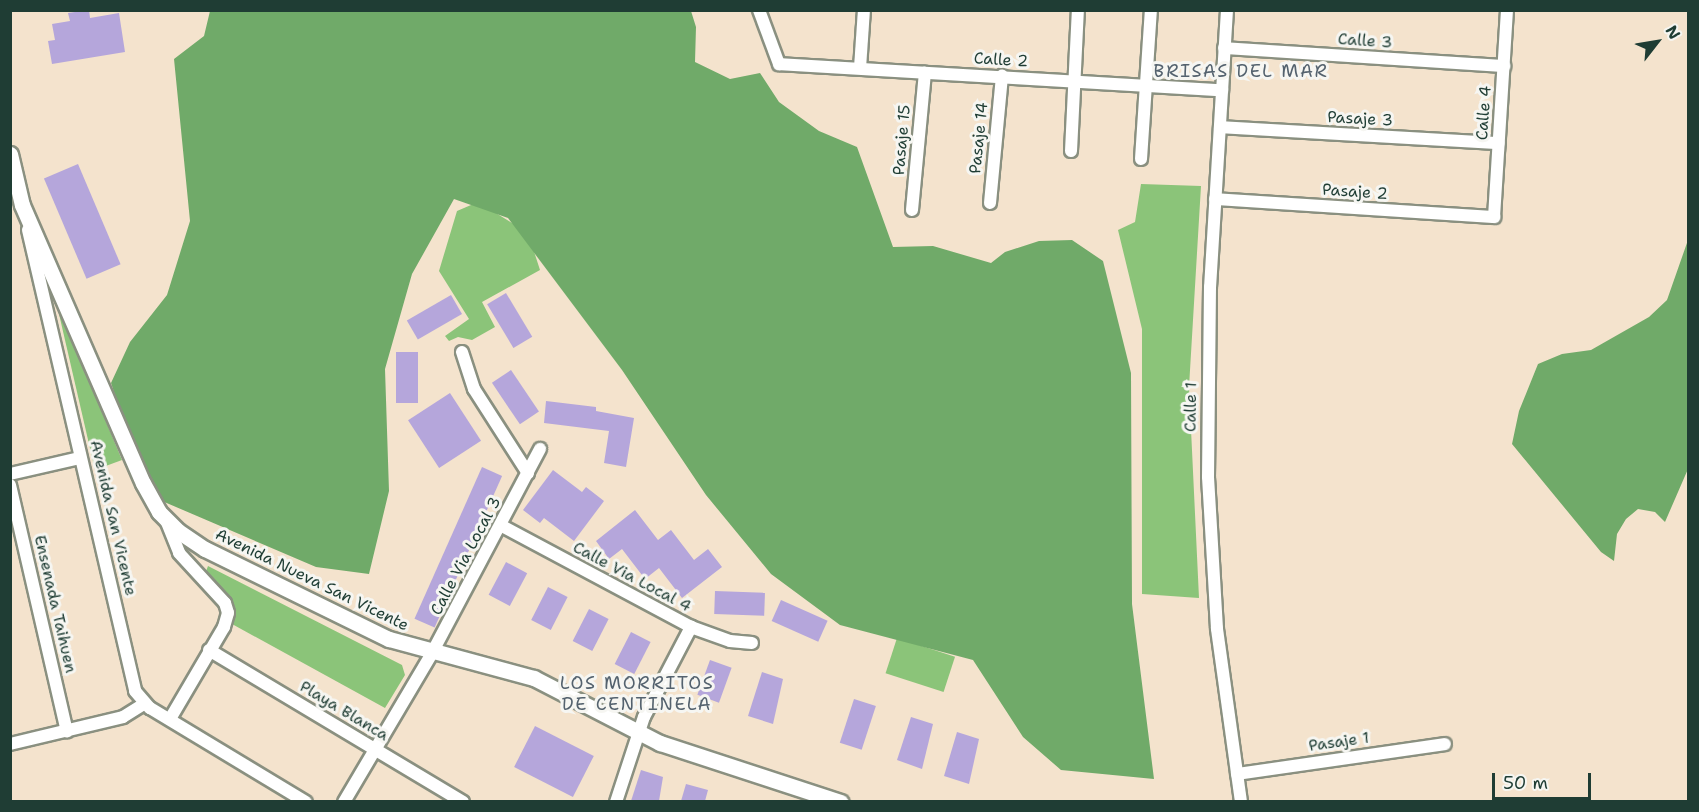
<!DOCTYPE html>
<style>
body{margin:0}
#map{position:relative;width:1699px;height:812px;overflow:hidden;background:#f4e3cd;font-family:"Shantell Sans",sans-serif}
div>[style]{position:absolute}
.green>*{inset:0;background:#8bc479;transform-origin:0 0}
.forest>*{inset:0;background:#70aa69}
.building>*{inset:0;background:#b5a6db;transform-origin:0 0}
.roads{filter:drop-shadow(2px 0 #8a9080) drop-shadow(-2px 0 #8a9080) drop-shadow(0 2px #8a9080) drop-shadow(0 -2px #8a9080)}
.minor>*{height:12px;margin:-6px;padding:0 6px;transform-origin:6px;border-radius:6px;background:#fff}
.tertiary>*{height:15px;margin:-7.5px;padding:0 7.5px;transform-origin:7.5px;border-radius:7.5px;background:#fff}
span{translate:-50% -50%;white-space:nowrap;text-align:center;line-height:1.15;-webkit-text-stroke:6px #f6f6f2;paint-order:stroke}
.street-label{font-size:16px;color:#1f3d34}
.neighbourhood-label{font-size:18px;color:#54626e;letter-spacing:1.5px}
.frame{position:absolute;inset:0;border:12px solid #1f3d34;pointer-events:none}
.north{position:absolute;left:1627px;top:12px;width:60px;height:60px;-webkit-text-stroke:4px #f6f6f2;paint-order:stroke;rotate:59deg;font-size:16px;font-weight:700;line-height:24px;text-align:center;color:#1f3d34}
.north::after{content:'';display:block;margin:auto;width:21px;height:27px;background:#1f3d34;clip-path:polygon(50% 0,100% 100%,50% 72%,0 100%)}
.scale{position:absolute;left:1492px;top:773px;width:99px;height:27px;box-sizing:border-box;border:3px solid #1f3d34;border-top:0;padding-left:8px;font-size:18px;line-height:21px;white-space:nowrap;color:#1f3d34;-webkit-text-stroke:4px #f6f6f2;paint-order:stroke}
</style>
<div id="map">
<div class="green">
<div style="clip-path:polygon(1141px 184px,1201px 186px,1189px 387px,1199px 598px,1142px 594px,1142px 329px,1118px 230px,1135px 222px)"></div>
<div style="clip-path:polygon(478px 202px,528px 233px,540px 270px,482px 302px,495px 327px,472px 340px,458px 337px,449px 341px,445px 336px,469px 319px,439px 271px,457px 211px)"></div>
<div style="clip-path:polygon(56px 301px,122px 460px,95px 470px)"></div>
<div style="clip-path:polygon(208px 566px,402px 665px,405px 675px,385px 708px,232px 624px,235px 610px,232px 600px,205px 574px)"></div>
<div style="left:897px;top:638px;width:61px;height:37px;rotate:18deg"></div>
</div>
<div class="forest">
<div style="clip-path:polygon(210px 11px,691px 11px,696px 27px,695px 62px,730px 79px,760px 73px,779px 102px,819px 131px,857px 147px,893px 247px,933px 246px,991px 263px,1005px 252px,1039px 241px,1072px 240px,1103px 261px,1131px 373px,1132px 604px,1154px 779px,1061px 770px,1023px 737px,973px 660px,840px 625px,771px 574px,706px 495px,622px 370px,508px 218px,454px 199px,412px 274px,385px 369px,389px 491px,369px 574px,316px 567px,148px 495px,111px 383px,130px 342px,167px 295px,190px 221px,174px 59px,204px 36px)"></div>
<div style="clip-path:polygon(1688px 240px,1688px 469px,1665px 522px,1655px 512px,1638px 509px,1626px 519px,1617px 534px,1614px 561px,1601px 552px,1512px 444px,1519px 411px,1538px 364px,1562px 354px,1591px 350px,1649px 317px,1667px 300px)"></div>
</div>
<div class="building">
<div style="clip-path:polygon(89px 10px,90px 18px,119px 13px,125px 52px,52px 64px,48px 41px,55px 40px,52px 24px,70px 21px,68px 13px)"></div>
<div style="left:78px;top:164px;width:109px;height:37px;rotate:67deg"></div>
<div style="left:506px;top:293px;width:51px;height:22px;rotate:59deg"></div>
<div style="left:451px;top:295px;width:22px;height:51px;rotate:60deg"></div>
<div style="left:396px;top:352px;width:22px;height:51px"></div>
<div style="left:511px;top:370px;width:50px;height:23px;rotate:56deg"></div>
<div style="left:450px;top:393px;width:57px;height:50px;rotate:57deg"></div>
<div style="clip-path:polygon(546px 401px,596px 407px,596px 411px,634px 418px,626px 467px,604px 463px,609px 431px,544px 423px)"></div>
<div style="left:482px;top:467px;width:22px;height:166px;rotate:24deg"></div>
<div style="clip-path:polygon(553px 470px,582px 492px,586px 487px,604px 501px,574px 541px,544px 518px,540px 523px,523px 510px)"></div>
<div style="clip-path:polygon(635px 510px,658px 540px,671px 530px,694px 560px,708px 549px,722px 567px,682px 598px,659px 568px,645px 579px,622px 549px,609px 559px,596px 541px)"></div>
<div style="left:506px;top:562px;width:24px;height:37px;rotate:28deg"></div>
<div style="left:548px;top:587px;width:22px;height:37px;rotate:27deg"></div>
<div style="left:715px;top:591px;width:50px;height:23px;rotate:2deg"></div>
<div style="left:781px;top:600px;width:51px;height:23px;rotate:24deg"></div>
<div style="left:589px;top:609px;width:22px;height:36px;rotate:27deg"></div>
<div style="left:631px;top:632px;width:22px;height:36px;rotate:27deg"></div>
<div style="left:710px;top:660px;width:23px;height:37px;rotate:20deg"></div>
<div style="clip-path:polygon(762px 672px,783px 679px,773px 724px,748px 716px)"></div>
<div style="left:854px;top:699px;width:23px;height:46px;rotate:18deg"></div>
<div style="clip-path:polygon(911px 717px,933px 724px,922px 769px,897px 760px)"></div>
<div style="left:535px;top:726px;width:66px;height:46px;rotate:27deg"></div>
<div style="clip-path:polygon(957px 732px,979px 739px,969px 784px,944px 776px)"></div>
<div style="clip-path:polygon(641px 770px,663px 777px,659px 801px,631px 801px)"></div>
<div style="clip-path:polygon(686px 784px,708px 790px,705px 801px,681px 801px)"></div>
</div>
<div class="roads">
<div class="minor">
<div style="left:759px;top:10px;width:58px;rotate:69.7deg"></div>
<div style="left:779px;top:64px;width:444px;rotate:3.4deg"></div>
<div style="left:1227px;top:10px;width:278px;rotate:93.5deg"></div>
<div style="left:1210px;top:287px;width:190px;rotate:90.6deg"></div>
<div style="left:1208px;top:477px;width:152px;rotate:86.6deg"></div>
<div style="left:1217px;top:629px;width:175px;rotate:82.1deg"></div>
<div style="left:1224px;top:48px;width:281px;rotate:3.7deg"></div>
<div style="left:860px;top:68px;width:58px;rotate:-86.1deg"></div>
<div style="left:1220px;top:127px;width:279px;rotate:3.3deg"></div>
<div style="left:1071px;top:151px;width:141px;rotate:-87.2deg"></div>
<div style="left:1141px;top:159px;width:149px;rotate:-86.2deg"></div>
<div style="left:1215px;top:199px;width:280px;rotate:3.7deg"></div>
<div style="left:1494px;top:217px;width:207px;rotate:-86.4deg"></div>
<div style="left:990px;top:203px;width:128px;rotate:-84.6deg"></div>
<div style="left:912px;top:210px;width:138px;rotate:-84.6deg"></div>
<div style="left:28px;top:230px;width:473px;rotate:76.9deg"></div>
<div style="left:135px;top:691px;width:23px;rotate:49deg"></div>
<div style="left:150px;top:708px;width:182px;rotate:31.1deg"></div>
<div style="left:462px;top:352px;width:39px;rotate:72deg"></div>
<div style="left:474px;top:389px;width:100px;rotate:57.3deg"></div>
<div style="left:10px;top:474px;width:72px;rotate:-12.9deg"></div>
<div style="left:10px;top:485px;width:253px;rotate:77deg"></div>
<div style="left:166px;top:520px;width:35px;rotate:68deg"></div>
<div style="left:179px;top:553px;width:68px;rotate:47.4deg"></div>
<div style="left:225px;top:603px;width:10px;rotate:73deg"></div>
<div style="left:228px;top:613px;width:15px;rotate:106deg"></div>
<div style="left:224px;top:627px;width:107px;rotate:120.4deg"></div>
<div style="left:502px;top:526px;width:214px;rotate:28.1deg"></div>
<div style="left:691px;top:627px;width:41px;rotate:19.7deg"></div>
<div style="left:730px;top:641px;width:22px;rotate:5deg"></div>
<div style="left:209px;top:650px;width:296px;rotate:30.9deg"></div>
<div style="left:10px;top:744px;width:116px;rotate:-13.4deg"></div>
<div style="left:123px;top:717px;width:25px;rotate:-32deg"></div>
<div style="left:1237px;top:774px;width:210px;rotate:-8.2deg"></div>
<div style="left:344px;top:802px;width:173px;rotate:-59.4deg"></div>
<div style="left:432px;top:653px;width:231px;rotate:-62.1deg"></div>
<div style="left:616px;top:802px;width:89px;rotate:-71.8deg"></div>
<div style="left:644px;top:717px;width:102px;rotate:-62.4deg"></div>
</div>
<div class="tertiary">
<div style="left:10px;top:154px;width:52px;rotate:76.8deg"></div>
<div style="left:22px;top:205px;width:303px;rotate:66.5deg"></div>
<div style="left:143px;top:483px;width:33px;rotate:61deg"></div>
<div style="left:159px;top:512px;width:27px;rotate:45deg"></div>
<div style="left:178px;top:531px;width:32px;rotate:34deg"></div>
<div style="left:205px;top:549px;width:205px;rotate:26.1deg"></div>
<div style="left:389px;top:639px;width:150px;rotate:15.1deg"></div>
<div style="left:534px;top:678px;width:142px;rotate:27.3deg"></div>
<div style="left:660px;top:743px;width:190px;rotate:18.1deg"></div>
</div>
</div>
<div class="street-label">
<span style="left:1365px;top:41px;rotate:4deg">Calle 3</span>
<span style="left:1001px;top:60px;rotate:3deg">Calle 2</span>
<span style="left:1484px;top:113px;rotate:-86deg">Calle 4</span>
<span style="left:1360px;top:119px;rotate:3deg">Pasaje 3</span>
<span style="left:979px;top:138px;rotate:-84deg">Pasaje 14</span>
<span style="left:902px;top:140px;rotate:-85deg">Pasaje 15</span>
<span style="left:1355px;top:192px;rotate:4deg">Pasaje 2</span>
<span style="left:1191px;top:407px;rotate:-89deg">Calle 1</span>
<span style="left:113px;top:518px;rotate:77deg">Avenida San Vicente</span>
<span style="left:466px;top:556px;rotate:-62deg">Calle Via Local 3</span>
<span style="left:632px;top:577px;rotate:28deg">Calle Via Local 4</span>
<span style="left:312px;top:580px;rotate:26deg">Avenida Nueva San Vicente</span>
<span style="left:55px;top:604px;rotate:77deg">Ensenada Taihuen</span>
<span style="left:344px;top:711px;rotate:31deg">Playa Blanca</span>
<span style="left:1339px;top:742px;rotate:-8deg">Pasaje 1</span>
</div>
<div class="neighbourhood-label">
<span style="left:1241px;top:71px">BRISAS DEL MAR</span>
<span style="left:637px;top:694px">LOS MORRITOS<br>DE CENTINELA</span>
</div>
<div class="frame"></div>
<div class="north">N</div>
<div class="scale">50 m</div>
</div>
